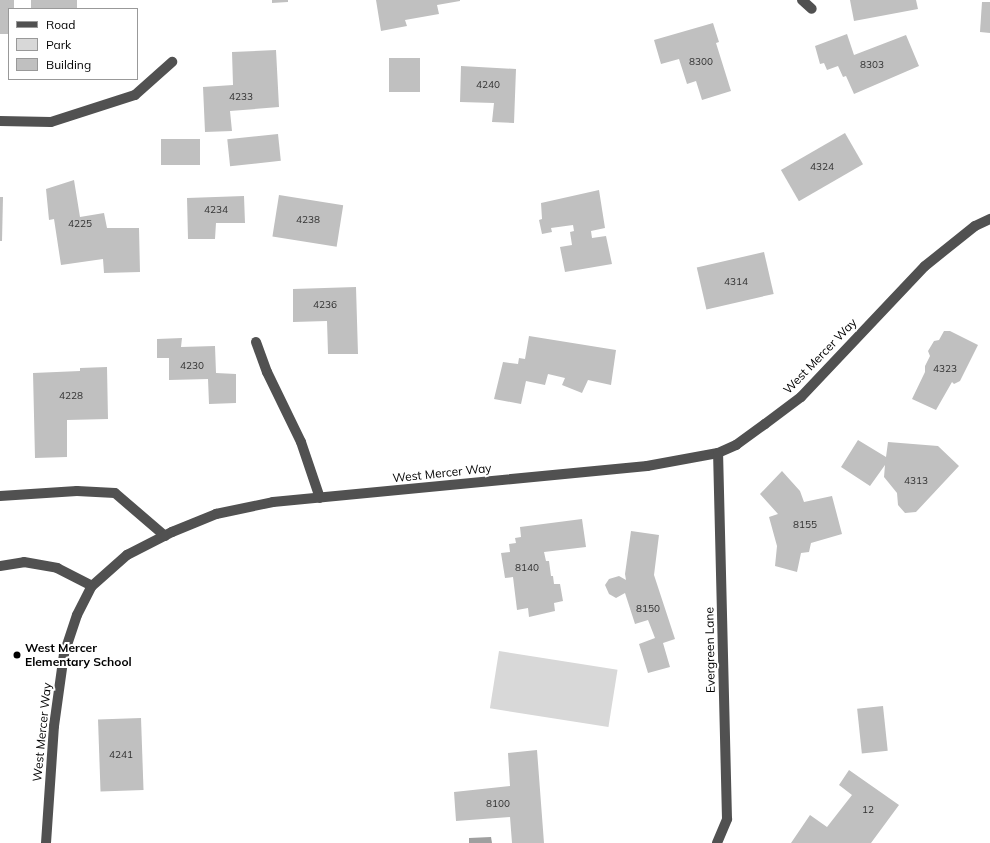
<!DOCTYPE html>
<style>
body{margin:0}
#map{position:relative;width:990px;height:843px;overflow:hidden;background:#fff;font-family:Mulish,sans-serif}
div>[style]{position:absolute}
.green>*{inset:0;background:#d8d8d8;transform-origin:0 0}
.water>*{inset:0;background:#9f9f9f}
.building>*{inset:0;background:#c0c0c0;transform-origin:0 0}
.minor>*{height:10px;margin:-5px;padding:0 5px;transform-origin:5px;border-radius:5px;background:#515151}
.dots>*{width:11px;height:11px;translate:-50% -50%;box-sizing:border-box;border:2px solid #fff;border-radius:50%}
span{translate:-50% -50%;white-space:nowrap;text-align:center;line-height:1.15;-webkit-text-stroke:4px #fff;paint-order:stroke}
.number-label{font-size:10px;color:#303030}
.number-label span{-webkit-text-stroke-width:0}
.street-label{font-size:12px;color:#000}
.poi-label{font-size:12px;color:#000;font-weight:700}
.left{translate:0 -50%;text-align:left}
.legend{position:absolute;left:8px;top:8px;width:130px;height:72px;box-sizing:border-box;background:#fff;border:1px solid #999;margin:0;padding:5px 7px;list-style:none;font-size:12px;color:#000}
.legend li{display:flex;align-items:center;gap:8px;height:20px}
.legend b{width:20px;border:1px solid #999}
</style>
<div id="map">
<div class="green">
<div style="left:499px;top:651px;width:120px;height:58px;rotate:9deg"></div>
</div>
<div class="water">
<div style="clip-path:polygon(491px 837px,492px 843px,469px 843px,469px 838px)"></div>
</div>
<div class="building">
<div style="clip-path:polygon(0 0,14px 0,14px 9px,9px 9px,9px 34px,0 34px)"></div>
<div style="left:31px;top:0;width:46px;height:9px"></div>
<div style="clip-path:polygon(272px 0,288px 0,288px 2px,272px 3px)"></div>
<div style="clip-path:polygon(376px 0,460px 0,460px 1px,437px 5px,439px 14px,405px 20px,407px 26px,381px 31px)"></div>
<div style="clip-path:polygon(850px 0,916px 0,918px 9px,854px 21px)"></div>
<div style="clip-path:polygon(982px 2px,990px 2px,990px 33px,980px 32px)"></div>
<div style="clip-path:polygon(713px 23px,719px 42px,716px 43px,731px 91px,702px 100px,696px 81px,687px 84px,679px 59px,661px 64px,654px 40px)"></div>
<div style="clip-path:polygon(847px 34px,854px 55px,906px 35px,919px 66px,854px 94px,846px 76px,843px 77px,838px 66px,827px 70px,824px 63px,820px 64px,815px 46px)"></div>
<div style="clip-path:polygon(276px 50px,279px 107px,230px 111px,232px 131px,205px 132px,203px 87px,233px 85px,232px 52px)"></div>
<div style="left:389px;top:58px;width:31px;height:34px"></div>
<div style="clip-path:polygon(461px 66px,516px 69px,514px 123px,492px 122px,494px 103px,460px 102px)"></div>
<div style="left:845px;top:133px;width:36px;height:74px;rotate:60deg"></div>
<div style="left:278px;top:134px;width:27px;height:51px;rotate:84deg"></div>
<div style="left:200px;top:139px;width:26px;height:39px;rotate:90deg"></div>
<div style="clip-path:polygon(74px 180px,80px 217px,104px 213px,107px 228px,139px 228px,140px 272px,104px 273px,103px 259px,61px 265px,54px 219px,49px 220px,46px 189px)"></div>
<div style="clip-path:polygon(599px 190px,605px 228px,591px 231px,592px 238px,606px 236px,612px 264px,565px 272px,560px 247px,572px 245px,570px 232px,574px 231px,573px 225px,551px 228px,552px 232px,542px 234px,539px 220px,542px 219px,541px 203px)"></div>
<div style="left:279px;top:195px;width:65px;height:42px;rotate:9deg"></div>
<div style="clip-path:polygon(244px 196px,245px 223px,216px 223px,215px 239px,188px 239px,187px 198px)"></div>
<div style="clip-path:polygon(0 197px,3px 197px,2px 241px,0 241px)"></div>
<div style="left:764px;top:252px;width:43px;height:69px;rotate:77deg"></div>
<div style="clip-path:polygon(356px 287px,358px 354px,328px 354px,327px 321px,293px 322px,293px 289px)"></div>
<div style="clip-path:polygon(944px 331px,950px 331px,978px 345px,960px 381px,954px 384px,952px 382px,936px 410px,912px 399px,925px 372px,925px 366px,930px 356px,928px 351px,934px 341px,939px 340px)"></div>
<div style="clip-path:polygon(529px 336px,616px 350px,611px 385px,588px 380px,582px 393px,562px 385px,565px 378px,548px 374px,545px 385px,526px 381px,521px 404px,494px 399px,503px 362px,518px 364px,519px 358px,525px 359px)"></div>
<div style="clip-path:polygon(182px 338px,181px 347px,215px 346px,216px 373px,236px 374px,236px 403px,209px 404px,208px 379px,169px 380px,169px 358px,157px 358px,157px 339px)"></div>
<div style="clip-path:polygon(107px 367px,108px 419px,67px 420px,67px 457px,35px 458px,33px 373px,80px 371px,80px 368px)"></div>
<div style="clip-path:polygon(858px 440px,886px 457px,888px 442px,938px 446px,959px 466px,916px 512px,905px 513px,898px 505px,897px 493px,884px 477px,885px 465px,870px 486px,841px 467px)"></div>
<div style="clip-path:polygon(782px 471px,800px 491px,804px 502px,832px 496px,842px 534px,811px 543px,809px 552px,801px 553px,797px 572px,775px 566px,777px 546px,769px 517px,778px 514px,760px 494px)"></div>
<div style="clip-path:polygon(582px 519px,586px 547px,544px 552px,546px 561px,549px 561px,551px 576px,553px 576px,554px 584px,560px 584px,563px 601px,554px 603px,555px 611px,529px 617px,528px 608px,517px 610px,513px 577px,505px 578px,501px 553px,510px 552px,509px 544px,516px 543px,515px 538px,521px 537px,520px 527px)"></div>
<div style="clip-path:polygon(631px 531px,659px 535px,654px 575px,675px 639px,663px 643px,670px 667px,648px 673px,639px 644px,655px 638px,648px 620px,635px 624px,625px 593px,616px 598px,609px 594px,605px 585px,609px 579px,619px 576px,626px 580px,625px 574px)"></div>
<div style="left:883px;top:706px;width:45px;height:26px;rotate:84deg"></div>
<div style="left:141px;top:718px;width:72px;height:43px;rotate:88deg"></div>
<div style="clip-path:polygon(537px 750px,544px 843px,512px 843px,510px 817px,456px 821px,454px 792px,510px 786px,508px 753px)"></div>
<div style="clip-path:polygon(849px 770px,899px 805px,871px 843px,791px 843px,810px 815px,827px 827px,852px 795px,839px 785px)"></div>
</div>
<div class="minor">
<div style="left:802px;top:0;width:13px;rotate:42deg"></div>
<div style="left:0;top:121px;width:51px;rotate:1.1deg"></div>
<div style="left:51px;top:122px;width:88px;rotate:-17.8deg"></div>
<div style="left:135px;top:95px;width:50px;rotate:-41.7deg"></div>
<div style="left:256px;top:342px;width:32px;rotate:70deg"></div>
<div style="left:267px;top:372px;width:78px;rotate:64.1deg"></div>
<div style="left:301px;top:442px;width:59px;rotate:71.3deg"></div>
<div style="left:0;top:496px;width:77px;rotate:-3.7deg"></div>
<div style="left:77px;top:491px;width:38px;rotate:3deg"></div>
<div style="left:115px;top:493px;width:66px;rotate:40.7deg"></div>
<div style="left:0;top:566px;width:24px;rotate:-9deg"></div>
<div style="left:24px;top:562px;width:34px;rotate:10deg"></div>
<div style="left:57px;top:568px;width:39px;rotate:27deg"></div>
<div style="left:46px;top:843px;width:117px;rotate:-86.1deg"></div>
<div style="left:54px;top:726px;width:73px;rotate:-82.1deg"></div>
<div style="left:64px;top:654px;width:41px;rotate:-71.6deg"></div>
<div style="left:77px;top:615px;width:33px;rotate:-63deg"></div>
<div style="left:92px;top:586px;width:47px;rotate:-41.5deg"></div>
<div style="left:127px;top:555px;width:51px;rotate:-27.1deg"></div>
<div style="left:172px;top:532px;width:48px;rotate:-22.2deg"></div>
<div style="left:216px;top:514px;width:58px;rotate:-11.9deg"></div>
<div style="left:273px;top:502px;width:376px;rotate:-5.5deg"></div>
<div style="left:647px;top:466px;width:72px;rotate:-10.4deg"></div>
<div style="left:718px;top:453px;width:20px;rotate:-24deg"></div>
<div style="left:736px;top:445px;width:36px;rotate:-36deg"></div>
<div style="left:765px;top:424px;width:45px;rotate:-36.9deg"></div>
<div style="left:801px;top:397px;width:180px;rotate:-46.6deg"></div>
<div style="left:925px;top:266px;width:64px;rotate:-38.7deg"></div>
<div style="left:975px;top:226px;width:17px;rotate:-25deg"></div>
<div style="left:717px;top:843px;width:26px;rotate:-67deg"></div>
<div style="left:727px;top:819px;width:366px;rotate:-91.4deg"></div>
</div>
<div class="dots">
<div style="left:17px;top:655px;background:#000"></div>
</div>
<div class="number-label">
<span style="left:701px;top:62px">8300</span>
<span style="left:872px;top:65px">8303</span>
<span style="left:488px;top:85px">4240</span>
<span style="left:241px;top:97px">4233</span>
<span style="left:822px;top:167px">4324</span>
<span style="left:216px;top:210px">4234</span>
<span style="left:308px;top:220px">4238</span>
<span style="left:80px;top:224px">4225</span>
<span style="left:736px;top:282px">4314</span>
<span style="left:325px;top:305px">4236</span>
<span style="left:192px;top:366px">4230</span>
<span style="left:945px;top:369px">4323</span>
<span style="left:71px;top:396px">4228</span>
<span style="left:916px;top:481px">4313</span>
<span style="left:805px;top:525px">8155</span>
<span style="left:527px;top:568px">8140</span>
<span style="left:648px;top:609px">8150</span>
<span style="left:121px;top:755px">4241</span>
<span style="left:498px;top:804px">8100</span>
<span style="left:868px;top:810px">12</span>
</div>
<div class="street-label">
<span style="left:820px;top:356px;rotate:-46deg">West Mercer Way</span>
<span style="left:442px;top:473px;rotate:-6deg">West Mercer Way</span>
<span style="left:710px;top:650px;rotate:-91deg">Evergreen Lane</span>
<span style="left:42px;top:732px;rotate:-84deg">West Mercer Way</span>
</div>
<div class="poi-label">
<span class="left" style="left:25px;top:655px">West Mercer<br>Elementary School</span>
</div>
<ul class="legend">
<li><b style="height:5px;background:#515151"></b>Road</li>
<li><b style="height:11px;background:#d8d8d8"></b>Park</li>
<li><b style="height:11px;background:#c0c0c0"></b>Building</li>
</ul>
</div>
